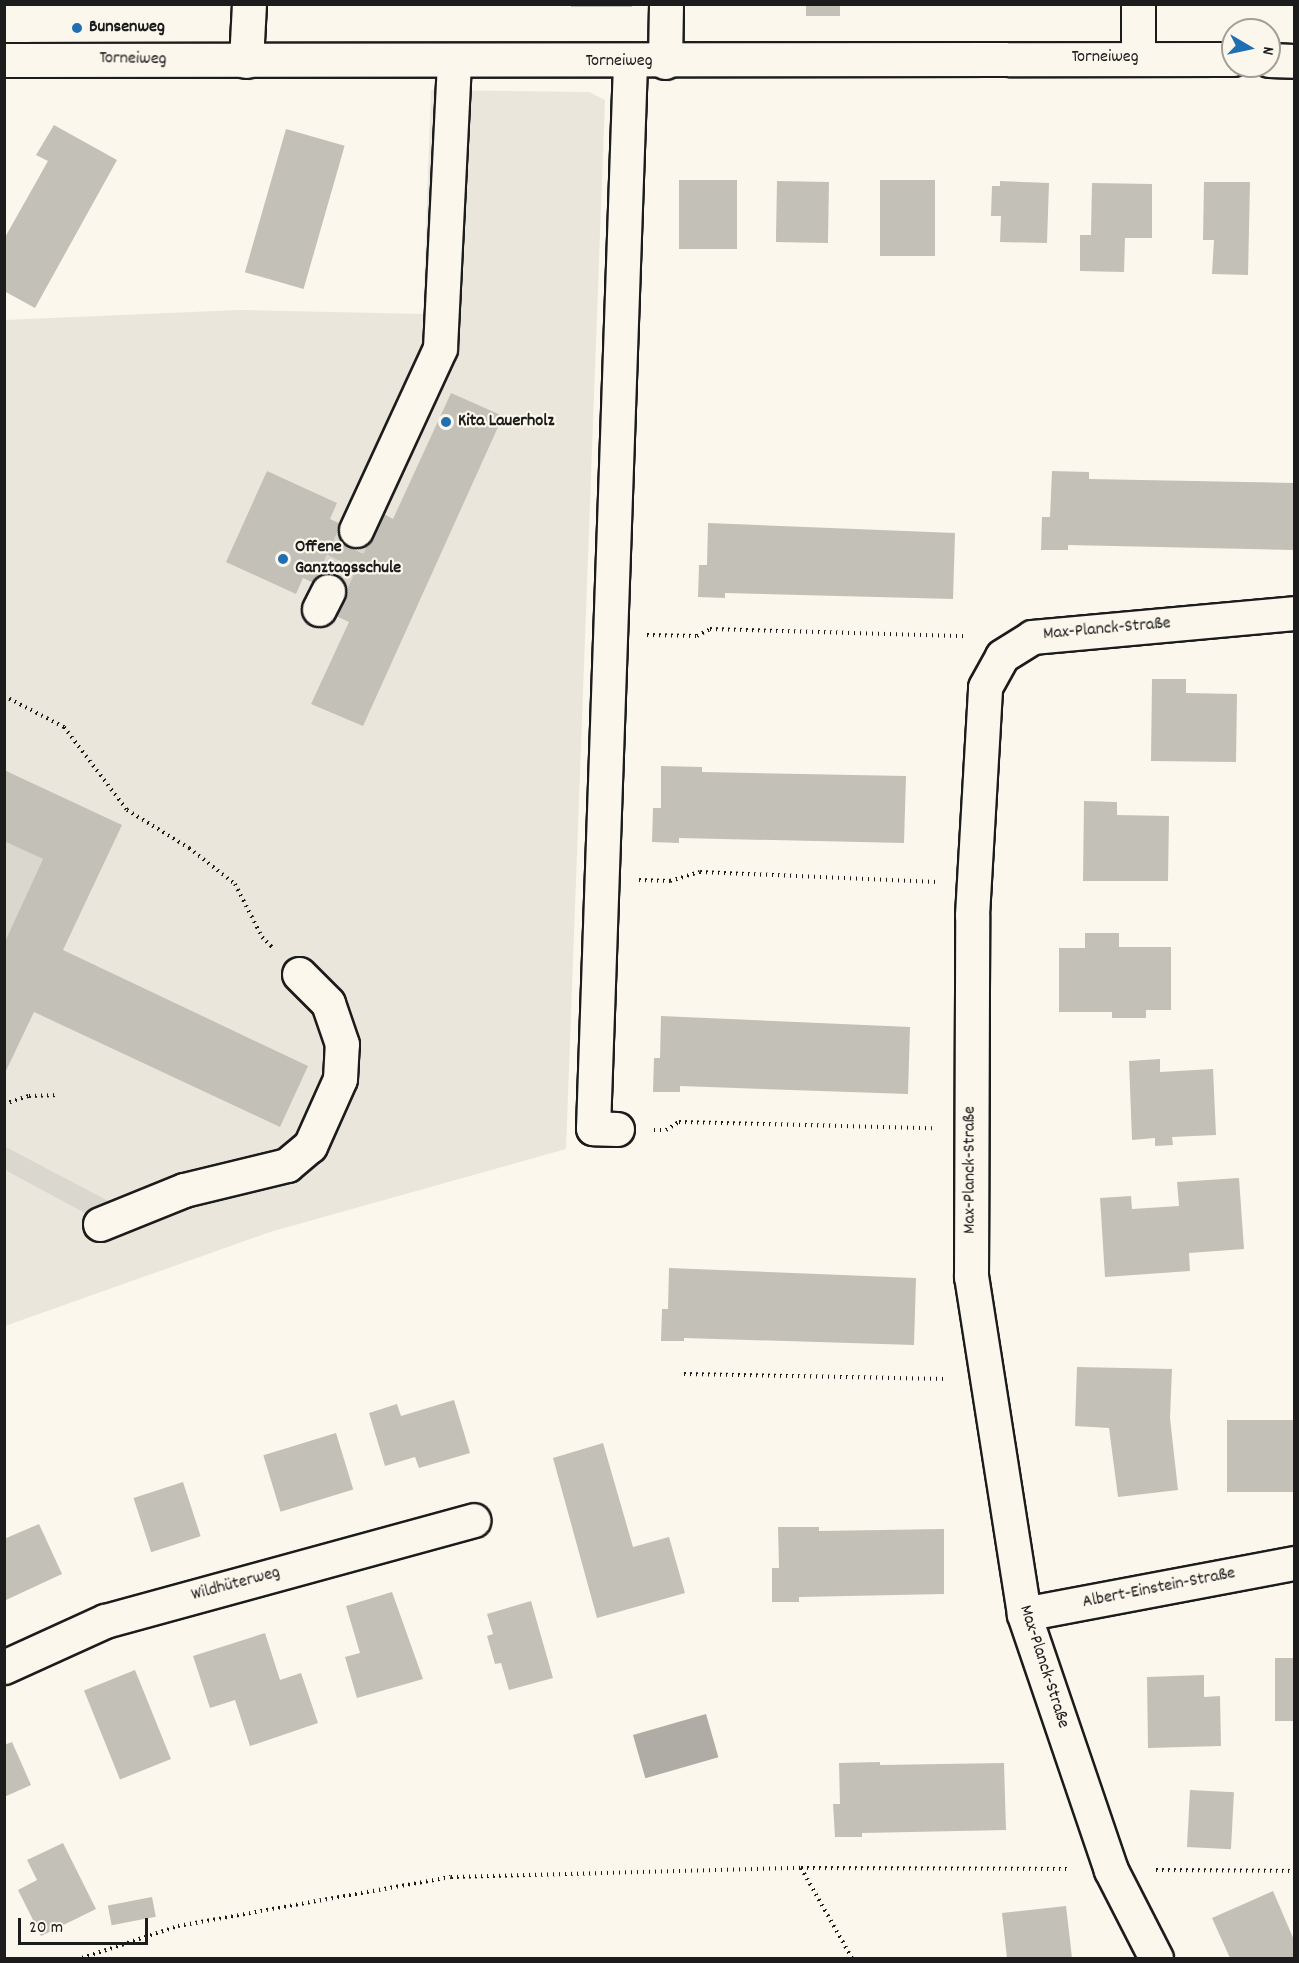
<!DOCTYPE html>
<meta charset="utf-8">
<style>
body{margin:0}
#map{position:relative;width:1299px;height:1963px;overflow:hidden;background:#fbf7ec;font-family:Dekko,sans-serif}
div>[style]{position:absolute}
.built>*{inset:0;background:#eae6dc}
.green>*{inset:0;background:#dad7ce}
.water>*{inset:0;background:#afaca5;transform-origin:0 0}
.building>*{inset:0;background:#c3c0b8;transform-origin:0 0}
.minor-tunnel>*{height:33px;margin-top:-16.5px;transform-origin:0;background:repeating-linear-gradient(90deg,#dad6cd 0 33px,transparent 0 49px)}
.path>*{height:4px;margin-top:-2px;transform-origin:0;background:repeating-linear-gradient(90deg,#1c1c1c 0 1.5px,transparent 0 6px)}
.roads{filter:drop-shadow(2px 0 #1c1c1c) drop-shadow(-2px 0 #1c1c1c) drop-shadow(0 2px #1c1c1c) drop-shadow(0 -2px #1c1c1c)}
.minor>*{height:33px;margin:-16.5px;padding:0 16.5px;transform-origin:16.5px;border-radius:16.5px;background:#fbf7ec}
.dots>*{width:16px;height:16px;translate:-50% -50%;box-sizing:border-box;border:3px solid #fbf7ec;border-radius:50%}
span{translate:-50% -50%;white-space:nowrap;text-align:center;line-height:1.15;-webkit-text-stroke:4.5px #fbf7ec;paint-order:stroke}
.poi-label{font-size:18px;color:#1c1c1c;font-weight:700}
.left{translate:0 -50%;text-align:left}
.street-label{font-size:18px;color:#1c1c1c}
.frame{position:absolute;inset:0;border:6px solid #1c1c1c;pointer-events:none}
.north{position:absolute;left:1221px;top:18px;width:60px;height:60px;box-sizing:border-box;background:#fbf7ec;border:2px solid #a29f99;border-radius:50%;rotate:99deg;font-size:16px;font-weight:700;line-height:24px;text-align:center;color:#1c1c1c}
.north::after{content:'';display:block;margin:auto;width:21px;height:27px;background:#1f6fb2;clip-path:polygon(50% 0,100% 100%,50% 72%,0 100%)}
.scale{position:absolute;left:18px;top:1918px;width:130px;height:27px;box-sizing:border-box;border:3px solid #1c1c1c;border-top:0;padding-left:8px;font-size:18px;line-height:21px;white-space:nowrap;color:#1c1c1c;-webkit-text-stroke:4px #fbf7ec;paint-order:stroke}
</style>
<div id="map">
<div class="built">
<div style="clip-path:polygon(431px 90px,589px 92px,605px 100px,566px 1149px,270px 1232px,5px 1326px,4px 320px,239px 310px,423px 314px)"></div>
</div>
<div class="green">
<div style="clip-path:polygon(5px 841px,43px 859px,5px 944px)"></div>
<div style="clip-path:polygon(4px 1146px,112px 1203px,87px 1214px,5px 1170px)"></div>
</div>
<div class="water">
<div style="left:706px;top:1714px;width:45px;height:76px;rotate:74deg"></div>
</div>
<div class="building">
<div style="left:571px;top:4px;width:61px;height:3px"></div>
<div style="left:806px;top:4px;width:34px;height:12px"></div>
<div style="clip-path:polygon(54px 125px,117px 160px,35px 308px,4px 291px,4px 239px,48px 161px,36px 155px)"></div>
<div style="left:286px;top:129px;width:61px;height:149px;rotate:16deg"></div>
<div style="left:679px;top:180px;width:58px;height:69px"></div>
<div style="left:880px;top:180px;width:55px;height:76px"></div>
<div style="left:777px;top:181px;width:52px;height:61px;rotate:1deg"></div>
<div style="clip-path:polygon(1000px 181px,1049px 183px,1047px 243px,1000px 242px,1001px 216px,991px 216px,992px 186px,1000px 186px)"></div>
<div style="clip-path:polygon(1204px 182px,1250px 182px,1248px 275px,1212px 274px,1214px 240px,1203px 240px)"></div>
<div style="clip-path:polygon(1092px 183px,1152px 184px,1152px 238px,1125px 238px,1124px 272px,1080px 271px,1080px 235px,1091px 235px)"></div>
<div style="clip-path:polygon(451px 393px,503px 416px,363px 726px,311px 704px,349px 622px,334px 615px,342px 596px,303px 578px,296px 594px,226px 562px,267px 471px,337px 503px,330px 519px,369px 537px,380px 512px,393px 519px)"></div>
<div style="clip-path:polygon(1052px 471px,1089px 472px,1089px 479px,1294px 483px,1294px 550px,1068px 545px,1068px 550px,1041px 550px,1042px 517px,1050px 517px)"></div>
<div style="clip-path:polygon(708px 523px,955px 533px,953px 599px,725px 593px,725px 598px,698px 597px,699px 565px,707px 565px)"></div>
<div style="clip-path:polygon(1152px 679px,1186px 679px,1186px 693px,1237px 694px,1236px 762px,1151px 761px)"></div>
<div style="clip-path:polygon(661px 766px,702px 767px,702px 772px,906px 776px,904px 843px,679px 838px,679px 843px,652px 842px,653px 808px,661px 808px)"></div>
<div style="clip-path:polygon(4px 770px,122px 825px,63px 950px,308px 1066px,280px 1127px,34px 1012px,4px 1075px,4px 944px,43px 859px,4px 841px)"></div>
<div style="clip-path:polygon(1084px 801px,1117px 802px,1117px 815px,1169px 816px,1168px 881px,1083px 881px)"></div>
<div style="clip-path:polygon(1085px 933px,1119px 933px,1119px 947px,1171px 947px,1171px 1010px,1146px 1010px,1146px 1018px,1112px 1018px,1112px 1012px,1059px 1012px,1059px 948px,1085px 948px)"></div>
<div style="clip-path:polygon(661px 1016px,910px 1027px,908px 1094px,680px 1086px,680px 1092px,653px 1092px,654px 1058px,660px 1058px)"></div>
<div style="clip-path:polygon(1160px 1059px,1160px 1072px,1213px 1069px,1216px 1135px,1172px 1137px,1173px 1145px,1155px 1146px,1155px 1138px,1132px 1140px,1129px 1061px)"></div>
<div style="clip-path:polygon(1239px 1178px,1244px 1249px,1189px 1253px,1190px 1271px,1105px 1277px,1100px 1198px,1131px 1196px,1132px 1209px,1179px 1206px,1177px 1182px)"></div>
<div style="clip-path:polygon(669px 1268px,916px 1278px,914px 1345px,684px 1338px,684px 1341px,661px 1341px,662px 1309px,668px 1309px)"></div>
<div style="clip-path:polygon(1077px 1367px,1172px 1369px,1170px 1418px,1178px 1490px,1118px 1497px,1109px 1428px,1075px 1426px)"></div>
<div style="clip-path:polygon(454px 1400px,470px 1453px,419px 1468px,415px 1457px,385px 1466px,369px 1413px,397px 1404px,401px 1416px)"></div>
<div style="left:1294px;top:1420px;width:72px;height:67px;rotate:90deg"></div>
<div style="left:336px;top:1433px;width:59px;height:76px;rotate:73deg"></div>
<div style="clip-path:polygon(603px 1443px,633px 1547px,669px 1537px,685px 1593px,597px 1618px,553px 1458px)"></div>
<div style="left:183px;top:1482px;width:57px;height:52px;rotate:72deg"></div>
<div style="clip-path:polygon(39px 1524px,62px 1574px,6px 1600px,4px 1539px)"></div>
<div style="clip-path:polygon(778px 1527px,819px 1527px,819px 1531px,944px 1529px,944px 1594px,799px 1597px,799px 1602px,772px 1602px,772px 1568px,779px 1568px)"></div>
<div style="clip-path:polygon(392px 1592px,423px 1679px,357px 1698px,345px 1657px,360px 1653px,346px 1606px)"></div>
<div style="clip-path:polygon(531px 1601px,553px 1678px,509px 1690px,501px 1663px,495px 1664px,487px 1636px,493px 1634px,487px 1614px)"></div>
<div style="clip-path:polygon(265px 1633px,280px 1680px,301px 1673px,318px 1723px,250px 1746px,235px 1700px,210px 1708px,193px 1656px)"></div>
<div style="left:1294px;top:1658px;width:63px;height:19px;rotate:90deg"></div>
<div style="left:135px;top:1670px;width:96px;height:55px;rotate:68deg"></div>
<div style="clip-path:polygon(1204px 1675px,1204px 1697px,1220px 1696px,1221px 1746px,1148px 1748px,1147px 1677px)"></div>
<div style="clip-path:polygon(12px 1742px,31px 1785px,4px 1797px,4px 1745px)"></div>
<div style="clip-path:polygon(880px 1762px,880px 1765px,1004px 1763px,1006px 1830px,862px 1833px,862px 1837px,835px 1837px,833px 1804px,840px 1804px,839px 1763px)"></div>
<div style="left:1190px;top:1790px;width:44px;height:57px;rotate:3deg"></div>
<div style="clip-path:polygon(63px 1843px,96px 1909px,41px 1936px,18px 1890px,37px 1880px,27px 1860px)"></div>
<div style="clip-path:polygon(1273px 1891px,1294px 1940px,1294px 1958px,1230px 1958px,1212px 1918px)"></div>
<div style="left:152px;top:1897px;width:20px;height:45px;rotate:79deg"></div>
<div style="clip-path:polygon(1066px 1906px,1072px 1958px,1007px 1958px,1002px 1913px)"></div>
</div>
<div class="minor-tunnel">
<div style="left:328px;top:591px;width:67px;rotate:-65.3deg"></div>
</div>
<div class="path">
<div style="left:647px;top:635px;width:50px;rotate:1.1deg"></div>
<div style="left:697px;top:636px;width:15px;rotate:-28deg"></div>
<div style="left:710px;top:629px;width:258px;rotate:1.6deg"></div>
<div style="left:4px;top:696px;width:68px;rotate:27.3deg"></div>
<div style="left:64px;top:727px;width:104px;rotate:52.8deg"></div>
<div style="left:127px;top:810px;width:73px;rotate:31.5deg"></div>
<div style="left:189px;top:848px;width:58px;rotate:38deg"></div>
<div style="left:235px;top:884px;width:59px;rotate:63deg"></div>
<div style="left:262px;top:937px;width:16px;rotate:45deg"></div>
<div style="left:639px;top:880px;width:31px;rotate:2deg"></div>
<div style="left:670px;top:881px;width:31px;rotate:-17deg"></div>
<div style="left:700px;top:872px;width:237px;rotate:2.4deg"></div>
<div style="left:4px;top:1104px;width:26px;rotate:-18deg"></div>
<div style="left:29px;top:1096px;width:30px;rotate:-2deg"></div>
<div style="left:654px;top:1130px;width:12px"></div>
<div style="left:666px;top:1130px;width:15px;rotate:-32deg"></div>
<div style="left:679px;top:1122px;width:253px;rotate:1.4deg"></div>
<div style="left:684px;top:1374px;width:263px;rotate:1.1deg"></div>
<div style="left:801px;top:1868px;width:103px;rotate:60.5deg"></div>
<div style="left:1156px;top:1870px;width:138px;rotate:0.4deg"></div>
<div style="left:82px;top:1958px;width:101px;rotate:-18.4deg"></div>
<div style="left:178px;top:1926px;width:277px;rotate:-10.2deg"></div>
<div style="left:451px;top:1877px;width:350px;rotate:-1.5deg"></div>
<div style="left:801px;top:1868px;width:269px;rotate:0.2deg"></div>
</div>
<div class="roads">
<div class="minor">
<div style="left:1138px;top:57px;width:53px;rotate:-90deg"></div>
<div style="left:4px;top:60px;width:1229px;rotate:-0.05deg"></div>
<div style="left:1269px;top:60px;width:25px;rotate:2deg"></div>
<div style="left:246px;top:61px;width:57px;rotate:-87deg"></div>
<div style="left:665px;top:62px;width:58px;rotate:-89deg"></div>
<div style="left:356px;top:530px;width:200px;rotate:-65.2deg"></div>
<div style="left:440px;top:348px;width:287px;rotate:-87.2deg"></div>
<div style="left:319px;top:609px;width:20px;rotate:-63deg"></div>
<div style="left:617px;top:1129px;width:24px;rotate:-178deg"></div>
<div style="left:593px;top:1128px;width:1066px;rotate:-88.01deg"></div>
<div style="left:100px;top:1224px;width:91px;rotate:-22deg"></div>
<div style="left:184px;top:1190px;width:106px;rotate:-13.6deg"></div>
<div style="left:287px;top:1165px;width:30px;rotate:-40deg"></div>
<div style="left:310px;top:1146px;width:73px;rotate:-65.9deg"></div>
<div style="left:340px;top:1079px;width:35px;rotate:-87deg"></div>
<div style="left:342px;top:1044px;width:43px;rotate:-108.9deg"></div>
<div style="left:328px;top:1003px;width:41px;rotate:-135deg"></div>
<div style="left:1024px;top:1614px;width:275px;rotate:-10.7deg"></div>
<div style="left:4px;top:1667px;width:111px;rotate:-24.5deg"></div>
<div style="left:105px;top:1621px;width:382px;rotate:-15.3deg"></div>
<div style="left:1156px;top:1958px;width:99px;rotate:-117.1deg"></div>
<div style="left:1111px;top:1870px;width:270px;rotate:-108.8deg"></div>
<div style="left:1024px;top:1614px;width:341px;rotate:-98.9deg"></div>
<div style="left:971px;top:1277px;width:362px;rotate:-89.8deg"></div>
<div style="left:972px;top:915px;width:228px;rotate:-86.7deg"></div>
<div style="left:985px;top:687px;width:35px;rotate:-61deg"></div>
<div style="left:1002px;top:656px;width:36px;rotate:-32deg"></div>
<div style="left:1032px;top:637px;width:263px;rotate:-5.2deg"></div>
</div>
</div>
<div class="dots">
<div style="left:77px;top:28px;background:#1f6fb2"></div>
<div style="left:446px;top:422px;background:#1f6fb2"></div>
<div style="left:283px;top:559px;background:#1f6fb2"></div>
</div>
<div class="poi-label">
<span class="left" style="left:89px;top:28px">Bunsenweg</span>
<span class="left" style="left:458px;top:422px">Kita Lauerholz</span>
<span class="left" style="left:295px;top:559px">Offene<br>Ganztagsschule</span>
</div>
<div class="street-label">
<span style="left:1105px;top:58px">Torneiweg</span>
<span style="left:133px;top:60px;rotate:1deg">Torneiweg</span>
<span style="left:619px;top:62px">Torneiweg</span>
<span style="left:1107px;top:630px;rotate:-5deg">Max-Planck-Straße</span>
<span style="left:971px;top:1170px;rotate:-90deg">Max-Planck-Straße</span>
<span style="left:236px;top:1585px;rotate:-15deg">Wildhüterweg</span>
<span style="left:1159px;top:1589px;rotate:-11deg">Albert-Einstein-Straße</span>
<span style="left:1043px;top:1667px;rotate:72deg">Max-Planck-Straße</span>
</div>
<div class="frame"></div>
<div class="north">N</div>
<div class="scale">20 m</div>
</div>
